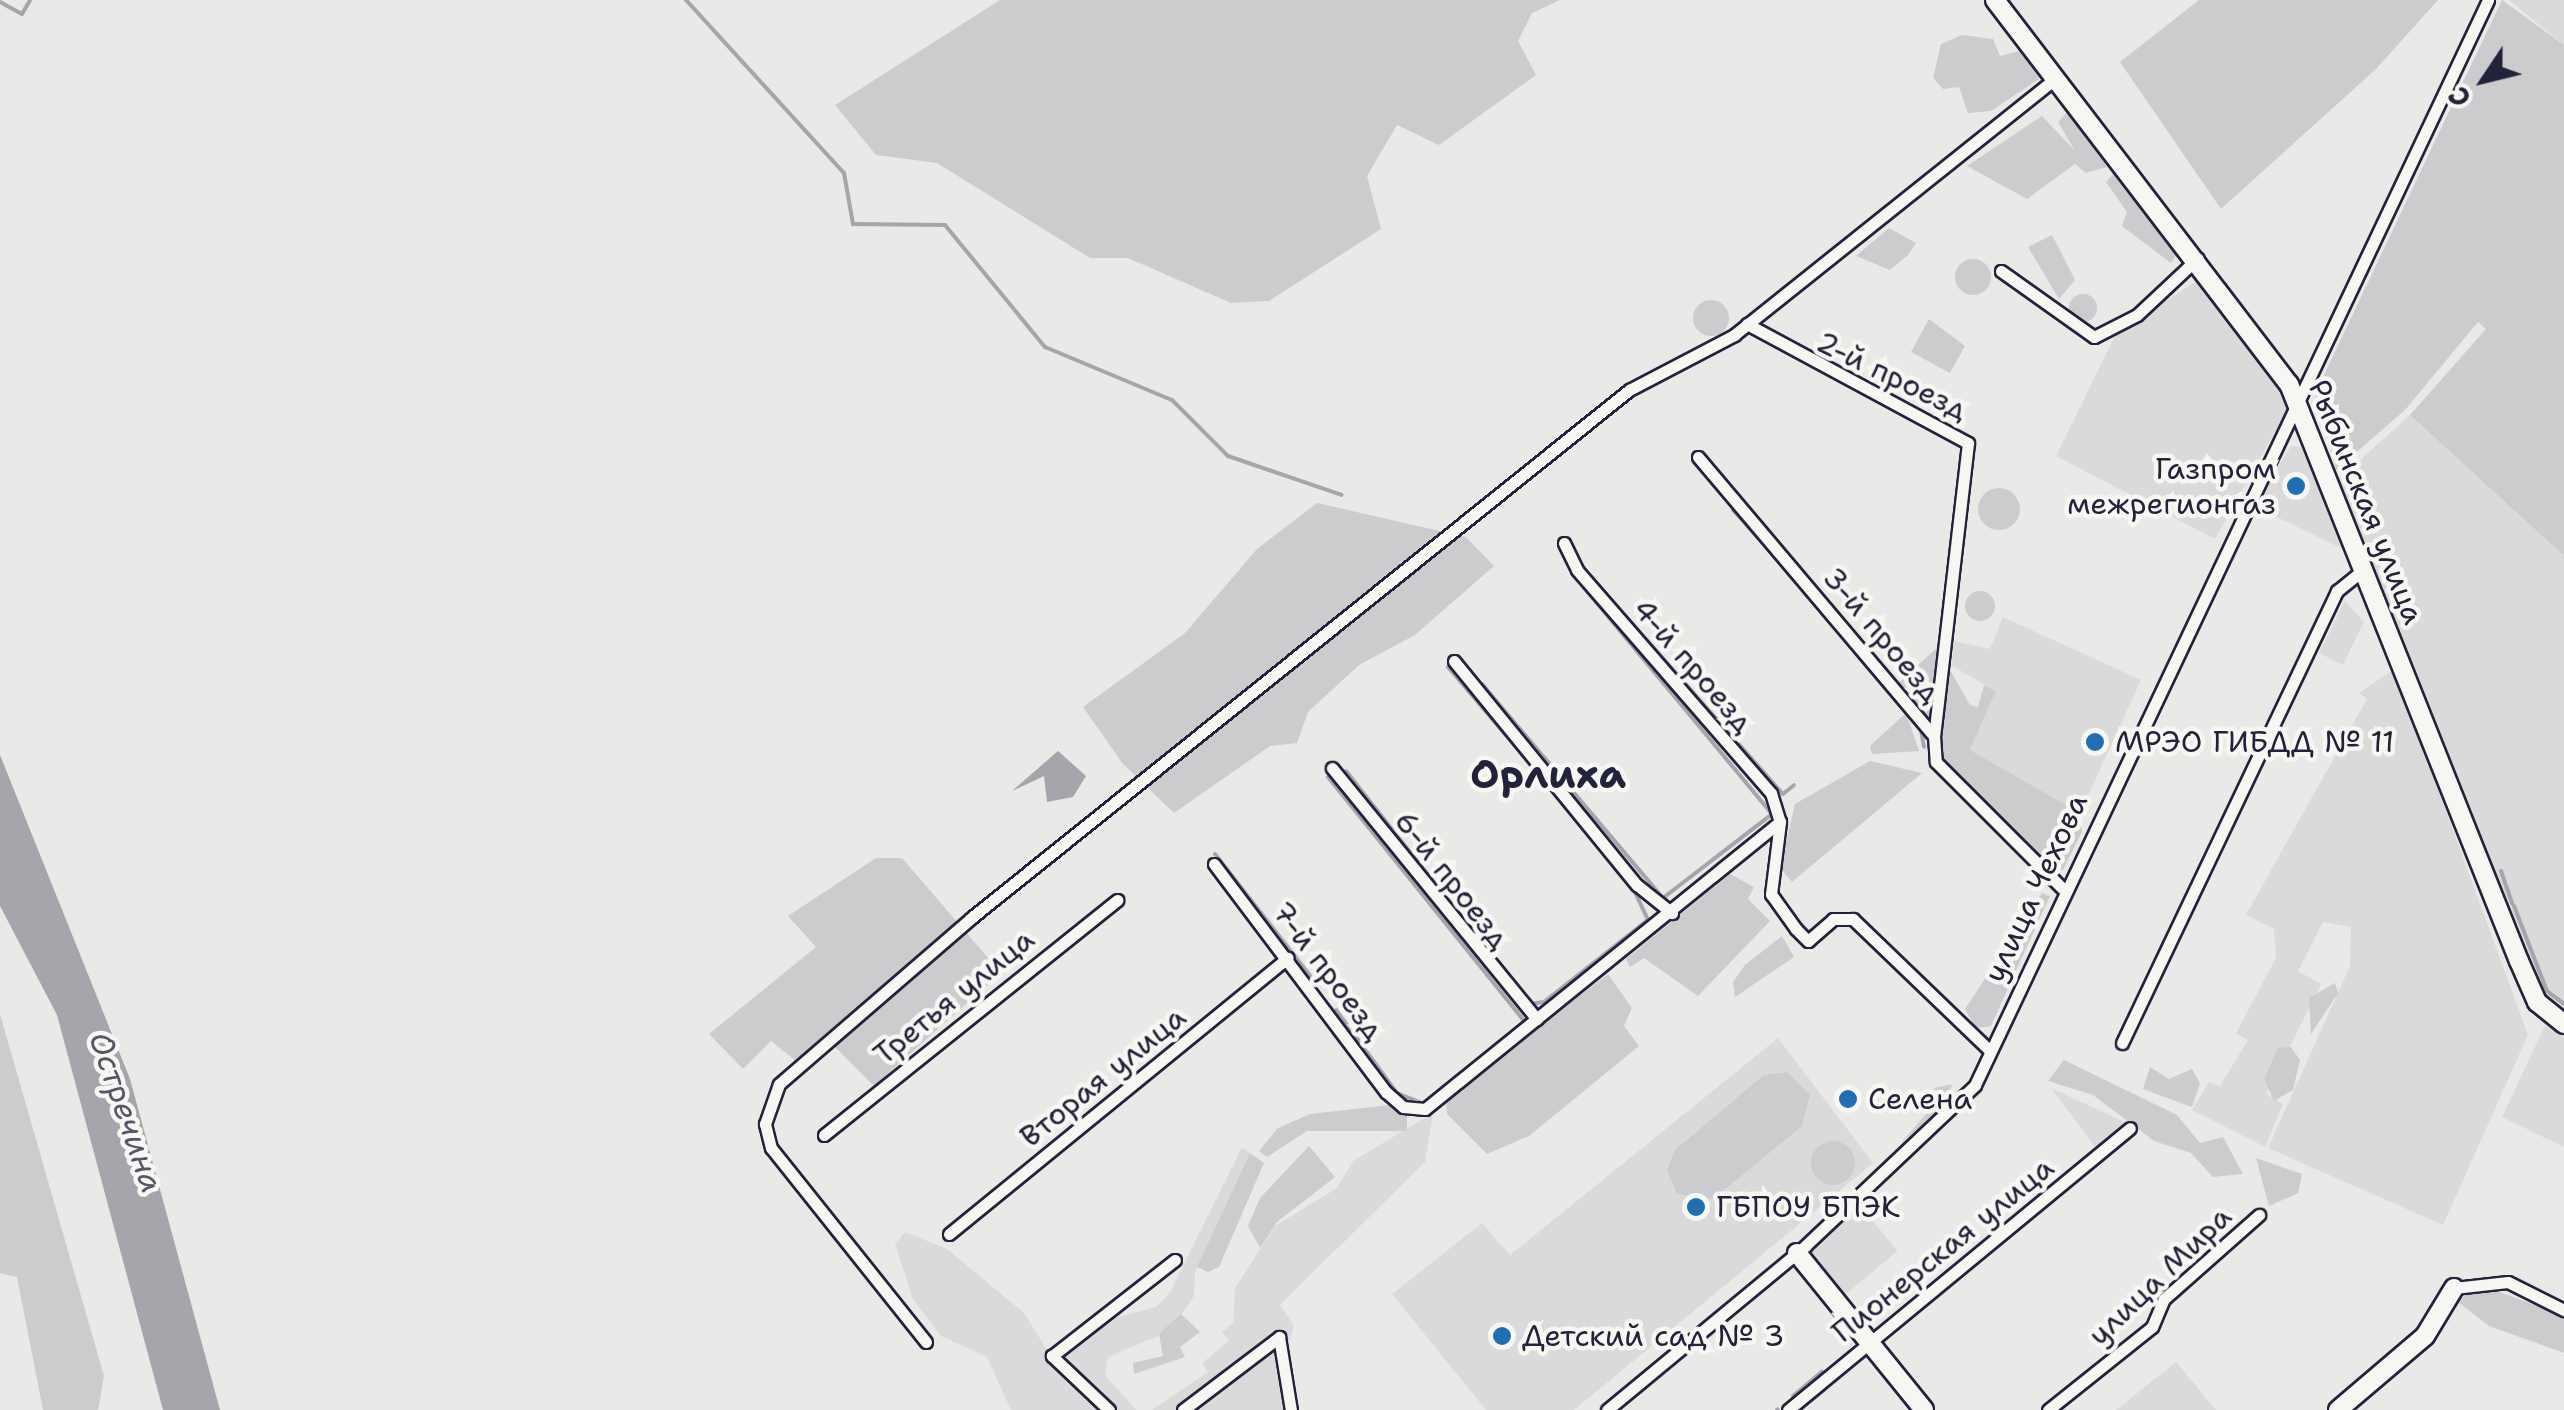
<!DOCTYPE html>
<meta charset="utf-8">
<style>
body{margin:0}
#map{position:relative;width:2564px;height:1410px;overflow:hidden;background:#e9e9e7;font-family:"Shantell Sans",sans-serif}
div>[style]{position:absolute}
.built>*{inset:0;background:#dadada;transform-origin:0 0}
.green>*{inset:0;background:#ccccce}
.round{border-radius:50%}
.water>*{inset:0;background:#a5a5ac}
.stream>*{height:4px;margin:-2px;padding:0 2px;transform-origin:2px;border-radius:2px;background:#a5a5ac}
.roads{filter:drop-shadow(2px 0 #22223b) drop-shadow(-2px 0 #22223b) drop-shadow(0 2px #22223b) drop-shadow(0 -2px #22223b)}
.street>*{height:11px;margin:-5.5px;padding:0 5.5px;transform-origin:5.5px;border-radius:5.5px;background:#f6f6f2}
.secondary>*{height:18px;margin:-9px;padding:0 9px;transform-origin:9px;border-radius:9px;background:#f6f6f2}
.dots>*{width:28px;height:28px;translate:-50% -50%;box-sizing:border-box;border:5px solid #f6f6f2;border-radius:50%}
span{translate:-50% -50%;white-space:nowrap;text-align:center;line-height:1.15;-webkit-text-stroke:9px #f6f6f2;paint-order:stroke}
.street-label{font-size:30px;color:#22223b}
.poi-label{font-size:30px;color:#22223b}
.right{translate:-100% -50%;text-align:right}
.left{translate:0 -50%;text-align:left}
.water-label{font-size:32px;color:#565668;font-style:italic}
.district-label{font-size:40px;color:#22223b;font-weight:700}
.north{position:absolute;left:2434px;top:30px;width:100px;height:100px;-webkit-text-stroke:8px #f6f6f2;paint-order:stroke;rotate:235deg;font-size:28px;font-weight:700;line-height:40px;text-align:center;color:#22223b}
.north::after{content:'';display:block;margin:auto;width:35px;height:45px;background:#22223b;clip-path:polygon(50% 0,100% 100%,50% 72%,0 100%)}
</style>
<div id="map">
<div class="built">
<div style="clip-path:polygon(2509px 0,2564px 0,2564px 45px)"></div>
<div style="clip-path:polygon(2198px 280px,2290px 405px,2215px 539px,2056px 456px,2116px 334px)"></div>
<div style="clip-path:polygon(2410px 415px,2564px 556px,2564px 1008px,2544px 992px,2486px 861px,2338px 480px)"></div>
<div style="clip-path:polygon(2291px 446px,2306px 448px,2347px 551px,2254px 506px)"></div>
<div style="clip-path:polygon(2345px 601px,2364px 622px,2343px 665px,2319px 653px)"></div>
<div style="clip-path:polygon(2003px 617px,2141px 680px,2079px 815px,1970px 750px,1996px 691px,1952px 666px,1954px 641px,1990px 649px)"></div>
<div style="clip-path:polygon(2394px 669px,2528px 1035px,2443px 1225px,2268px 1148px,2350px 966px,2351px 927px,2323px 922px,2298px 971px,2321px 984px,2266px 1094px,2283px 1104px,2265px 1147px,2192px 1110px,2209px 1082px,2220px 1086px,2248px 1040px,2236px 1033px,2276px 958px,2274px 929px,2246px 915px,2367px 699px,2359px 693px)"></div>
<div style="clip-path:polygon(2545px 1026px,2564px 1035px,2564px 1147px,2502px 1117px)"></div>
<div style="clip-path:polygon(1778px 1038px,1873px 1163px,1574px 1410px,1486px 1410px,1392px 1294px,1482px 1223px,1510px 1255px)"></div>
<div style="clip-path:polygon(2051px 1088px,2127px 1123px,2097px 1149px)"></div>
<div style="clip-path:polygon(1433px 1113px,1425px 1162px,1280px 1305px,1294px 1326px,1278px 1382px,1293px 1410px,1152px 1410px,1208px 1372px,1202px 1363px,1229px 1341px,1222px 1332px,1233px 1323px,1235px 1288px,1275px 1226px,1337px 1188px,1353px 1161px)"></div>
<div style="clip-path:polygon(1242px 1147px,1250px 1153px,1195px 1272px,1194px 1296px,1170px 1331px,1108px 1357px,1105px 1375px,1136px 1410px,1011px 1410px,987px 1357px,941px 1336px,913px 1299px,895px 1244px,905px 1232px,947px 1249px,1024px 1313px,1054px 1361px,1099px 1322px,1156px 1307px,1170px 1292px)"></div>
<div style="left:1861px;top:1207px;width:57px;height:74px;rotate:50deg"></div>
<div style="clip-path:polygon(2176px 1362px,2216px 1410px,2116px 1410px)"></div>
</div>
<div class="green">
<div style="clip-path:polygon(1000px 0,1560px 0,1532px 13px,1518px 41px,1536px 75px,1439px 145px,1397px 125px,1367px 176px,1381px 229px,1269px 301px,1231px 303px,1128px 258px,1090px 258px,937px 163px,876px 155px,835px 105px)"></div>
<div style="clip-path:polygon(2199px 0,2438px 0,2376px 69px,2221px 209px,2120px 62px)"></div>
<div style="clip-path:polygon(2502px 0,2564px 45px,2564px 556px,2410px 415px,2486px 329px,2478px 322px,2405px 410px,2336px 470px,2315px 394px)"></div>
<div style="clip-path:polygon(1962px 35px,1993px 39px,2000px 56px,2022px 50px,2039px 79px,1991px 111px,1968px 113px,1959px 87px,1943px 89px,1933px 78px,1941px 44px)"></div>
<div style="clip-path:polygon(2071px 108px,2107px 167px,2086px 173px,2075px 164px,2027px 199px,1967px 166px,2042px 116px,2075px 151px,2058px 122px)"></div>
<div style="clip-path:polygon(2113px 174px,2132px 179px,2180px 249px,2171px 263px,2122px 226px,2127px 212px,2106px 182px)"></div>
<div style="clip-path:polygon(1889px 228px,1916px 243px,1908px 255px,1890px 270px,1856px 256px)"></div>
<div style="clip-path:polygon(2052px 235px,2075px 280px,2059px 299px,2028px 247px)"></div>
<div class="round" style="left:1955px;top:259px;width:36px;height:36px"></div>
<div class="round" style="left:2069px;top:294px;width:28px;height:28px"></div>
<div class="round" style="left:1693px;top:300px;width:36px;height:36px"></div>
<div style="clip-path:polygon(1929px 319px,1965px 346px,1950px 373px,1911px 352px)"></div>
<div class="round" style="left:1978px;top:488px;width:42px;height:42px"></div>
<div style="clip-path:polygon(1317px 503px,1466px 537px,1494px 566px,1415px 635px,1359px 665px,1308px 712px,1297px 743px,1270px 746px,1174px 813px,1123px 764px,1083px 707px,1185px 633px,1257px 549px)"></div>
<div class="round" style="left:1965px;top:591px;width:30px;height:30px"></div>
<div style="clip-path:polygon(1938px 647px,1930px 718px,1927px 720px,1898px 683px)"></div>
<div style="clip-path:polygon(1949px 668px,1970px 705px,1978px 707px,1984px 685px,1996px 691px,1970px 750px,2080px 813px,2082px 832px,2063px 870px,2051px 870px,1941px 759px)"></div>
<div style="clip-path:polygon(1906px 713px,1919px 751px,1872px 754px,1870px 746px)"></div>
<div style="clip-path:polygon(1870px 761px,1922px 773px,1792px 882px,1780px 868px,1795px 804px)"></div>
<div style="clip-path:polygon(876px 858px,902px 858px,1001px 973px,874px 1086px,828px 1040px,801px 1065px,771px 1041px,743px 1069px,709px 1034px,816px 947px,788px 916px)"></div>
<div style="clip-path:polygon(1730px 874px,1754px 887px,1748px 899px,1770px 921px,1698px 996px,1644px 958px,1630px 967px,1626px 959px)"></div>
<div style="clip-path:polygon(2042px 893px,2050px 896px,1991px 1026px,1976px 1028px,1965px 1009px)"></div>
<div style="clip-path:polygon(1782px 936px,1794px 957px,1735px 997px,1733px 982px,1745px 965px)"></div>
<div style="clip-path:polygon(1608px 974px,1632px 1008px,1624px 1026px,1639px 1046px,1529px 1136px,1487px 1154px,1447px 1114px,1446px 1099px)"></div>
<div style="clip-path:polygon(2335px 983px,2338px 993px,2311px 1034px,2309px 998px)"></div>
<div style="clip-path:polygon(0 1014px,104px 1376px,98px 1410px,43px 1410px,17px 1277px,0 1273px)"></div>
<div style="clip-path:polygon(2291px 1047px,2300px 1060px,2293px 1090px,2274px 1101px,2264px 1079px,2278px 1048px)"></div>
<div style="clip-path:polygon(2064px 1060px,2177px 1115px,2200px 1143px,2223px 1137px,2243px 1174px,2213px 1177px,2191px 1153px,2154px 1141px,2093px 1095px,2048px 1081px)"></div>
<div style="clip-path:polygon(2150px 1067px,2169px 1079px,2192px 1069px,2200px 1083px,2192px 1107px,2143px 1089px)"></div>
<div style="clip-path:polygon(1787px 1072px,1810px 1095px,1802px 1126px,1713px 1199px,1677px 1194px,1667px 1170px,1675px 1150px,1764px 1075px)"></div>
<div style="clip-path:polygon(1952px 1084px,1946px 1107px,1901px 1143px,1940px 1098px,1934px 1088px)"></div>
<div style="clip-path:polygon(1390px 1105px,1407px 1111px,1407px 1131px,1307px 1131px,1267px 1157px,1259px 1151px,1278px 1128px,1310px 1114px)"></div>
<div class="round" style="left:1811px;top:1141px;width:44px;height:44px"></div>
<div style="clip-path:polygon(1309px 1146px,1335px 1177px,1277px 1222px,1260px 1248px,1248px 1226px,1260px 1198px)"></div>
<div style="clip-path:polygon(1250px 1153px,1264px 1163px,1219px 1267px,1208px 1272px,1197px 1267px)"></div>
<div style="clip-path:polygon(2256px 1158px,2302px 1174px,2298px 1193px,2269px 1206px)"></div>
<div style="clip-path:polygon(2478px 1284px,2564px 1316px,2564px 1353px,2489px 1326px,2458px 1302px)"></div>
<div style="clip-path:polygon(1181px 1314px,1200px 1332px,1180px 1347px,1185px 1357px,1134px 1374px,1133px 1363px,1163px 1356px,1159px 1334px)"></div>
</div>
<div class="water">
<div style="clip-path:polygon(1058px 751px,1086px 776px,1073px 797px,1047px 802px,1044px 776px,1012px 791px)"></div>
<div style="clip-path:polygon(0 755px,130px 1079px,220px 1410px,163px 1410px,57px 1015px,0 906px)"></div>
</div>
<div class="stream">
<div style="left:686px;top:0;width:234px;rotate:47.6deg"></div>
<div style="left:844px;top:173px;width:52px;rotate:80deg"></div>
<div style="left:853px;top:224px;width:92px;rotate:0.6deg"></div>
<div style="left:945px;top:225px;width:158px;rotate:50.7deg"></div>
<div style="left:1045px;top:347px;width:138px;rotate:22.7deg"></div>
<div style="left:1172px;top:400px;width:79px;rotate:45deg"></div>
<div style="left:1228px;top:456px;width:120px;rotate:18.9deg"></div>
<div style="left:0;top:2px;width:25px;rotate:29deg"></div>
<div style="left:22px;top:14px;width:16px;rotate:-60deg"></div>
<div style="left:1733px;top:510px;width:55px;rotate:47.9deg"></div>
<div style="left:1779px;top:562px;width:100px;rotate:49.5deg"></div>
<div style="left:1582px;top:567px;width:303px;rotate:48.5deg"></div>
<div style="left:1783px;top:794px;width:14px;rotate:-39deg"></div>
<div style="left:1448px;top:667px;width:145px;rotate:49.7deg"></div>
<div style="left:1482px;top:684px;width:280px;rotate:49.8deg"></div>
<div style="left:1663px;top:898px;width:138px;rotate:-37.6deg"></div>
<div style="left:1772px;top:814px;width:293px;rotate:-129.7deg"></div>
<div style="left:1921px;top:730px;width:17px;rotate:80deg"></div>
<div style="left:1346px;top:771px;width:187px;rotate:51.7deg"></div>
<div style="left:1328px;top:777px;width:313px;rotate:51.2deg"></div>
<div style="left:1215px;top:854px;width:156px;rotate:52deg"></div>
<div style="left:2501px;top:871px;width:34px;rotate:71deg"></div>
<div style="left:2514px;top:906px;width:91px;rotate:68.8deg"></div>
<div style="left:2547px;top:991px;width:21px;rotate:37deg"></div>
<div style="left:1530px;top:1004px;width:14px;rotate:-8deg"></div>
<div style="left:1544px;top:1002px;width:132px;rotate:-38.3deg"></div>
<div style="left:1648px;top:920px;width:33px;rotate:-115deg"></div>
<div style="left:1336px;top:1010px;width:103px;rotate:53.7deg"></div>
<div style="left:1397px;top:1093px;width:24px;rotate:22deg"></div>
<div style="left:1793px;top:1396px;width:38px;rotate:-40deg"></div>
<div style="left:1777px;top:1410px;width:1px;rotate:-45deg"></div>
<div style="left:1799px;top:1410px;width:32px;rotate:-39deg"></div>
</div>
<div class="roads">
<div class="street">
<div style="left:2001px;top:271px;width:114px;rotate:35.4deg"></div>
<div style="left:2094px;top:337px;width:48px;rotate:-27.1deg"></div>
<div style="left:2137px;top:315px;width:83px;rotate:-43.1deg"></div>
<div style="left:1747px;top:324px;width:251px;rotate:28.3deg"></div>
<div style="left:1968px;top:443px;width:295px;rotate:96.6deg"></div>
<div style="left:1698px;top:457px;width:365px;rotate:49.8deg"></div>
<div style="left:1934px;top:736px;width:26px;rotate:86deg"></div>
<div style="left:1936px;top:762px;width:178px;rotate:45deg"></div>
<div style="left:1564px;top:543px;width:30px;rotate:64deg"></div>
<div style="left:1577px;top:570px;width:296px;rotate:49deg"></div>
<div style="left:1771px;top:793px;width:30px;rotate:73deg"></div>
<div style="left:1780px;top:822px;width:73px;rotate:97.1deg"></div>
<div style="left:1771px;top:894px;width:43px;rotate:54.5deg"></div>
<div style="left:1796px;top:929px;width:17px;rotate:45deg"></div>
<div style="left:1808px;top:941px;width:33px;rotate:-41deg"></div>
<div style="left:1833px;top:919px;width:20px"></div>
<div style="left:1853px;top:919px;width:189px;rotate:43.9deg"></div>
<div style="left:1454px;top:661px;width:289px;rotate:50.8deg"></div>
<div style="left:1637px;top:885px;width:45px;rotate:38.7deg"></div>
<div style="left:1332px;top:768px;width:324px;rotate:50.8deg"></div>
<div style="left:1214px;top:864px;width:286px;rotate:53deg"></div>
<div style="left:1386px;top:1092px;width:23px;rotate:41deg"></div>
<div style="left:1403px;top:1107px;width:22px;rotate:5deg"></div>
<div style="left:1425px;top:1109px;width:457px;rotate:-39deg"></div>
<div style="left:2122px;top:1043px;width:501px;rotate:-64.56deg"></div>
<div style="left:2337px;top:591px;width:36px;rotate:-39deg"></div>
<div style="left:824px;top:1135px;width:376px;rotate:-38.7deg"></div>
<div style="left:949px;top:1234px;width:437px;rotate:-39.2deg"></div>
<div style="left:2454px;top:1288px;width:54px;rotate:-6.3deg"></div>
<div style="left:2508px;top:1282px;width:63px;rotate:26.6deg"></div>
<div style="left:926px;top:1342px;width:248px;rotate:-128.6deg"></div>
<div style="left:771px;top:1148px;width:25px;rotate:-104deg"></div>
<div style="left:765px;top:1124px;width:42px;rotate:-70.7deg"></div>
<div style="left:779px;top:1084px;width:254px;rotate:-40.8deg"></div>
<div style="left:971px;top:918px;width:844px;rotate:-38.74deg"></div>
<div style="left:1629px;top:390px;width:119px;rotate:-27.6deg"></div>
<div style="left:1734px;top:335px;width:413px;rotate:-38.6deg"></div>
<div style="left:1109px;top:1410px;width:79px;rotate:-136.5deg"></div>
<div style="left:1052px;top:1356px;width:156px;rotate:-38deg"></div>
<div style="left:1183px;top:1410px;width:121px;rotate:-37.2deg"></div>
<div style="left:1279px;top:1337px;width:74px;rotate:80.7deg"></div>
<div style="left:1607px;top:1410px;width:257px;rotate:-39.6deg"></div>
<div style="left:1805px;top:1246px;width:234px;rotate:-43.4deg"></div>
<div style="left:1975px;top:1085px;width:1200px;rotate:-64.69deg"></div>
<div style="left:1788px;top:1410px;width:443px;rotate:-39.5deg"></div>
<div style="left:2048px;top:1410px;width:133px;rotate:-38.6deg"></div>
<div style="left:2152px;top:1327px;width:30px;rotate:-67deg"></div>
<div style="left:2164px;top:1299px;width:127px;rotate:-41.5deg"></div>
</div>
<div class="secondary">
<div style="left:1995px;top:0;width:484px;rotate:52.6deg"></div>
<div style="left:2289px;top:384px;width:621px;rotate:68.27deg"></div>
<div style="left:2519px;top:961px;width:45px;rotate:66.3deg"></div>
<div style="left:2537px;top:1002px;width:35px;rotate:39deg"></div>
<div style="left:1797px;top:1253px;width:202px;rotate:51deg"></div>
<div style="left:2338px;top:1410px;width:114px;rotate:-40.4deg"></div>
<div style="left:2425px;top:1336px;width:56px;rotate:-58.9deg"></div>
</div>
</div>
<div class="dots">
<div style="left:2296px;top:486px;background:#1f6fb2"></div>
<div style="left:2095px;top:742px;background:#1f6fb2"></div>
<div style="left:1848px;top:1099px;background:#1f6fb2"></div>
<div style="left:1696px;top:1207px;background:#1f6fb2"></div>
<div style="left:1502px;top:1336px;background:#1f6fb2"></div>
</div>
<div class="street-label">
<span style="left:1892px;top:376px;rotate:26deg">2-й проезд</span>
<span style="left:2366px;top:502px;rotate:68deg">Рыбинская улица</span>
<span style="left:1882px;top:635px;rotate:50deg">3-й проезд</span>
<span style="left:1693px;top:666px;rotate:49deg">4-й проезд</span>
<span style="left:1452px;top:880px;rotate:52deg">6-й проезд</span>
<span style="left:2036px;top:888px;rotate:-65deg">улица Чехова</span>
<span style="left:1328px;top:971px;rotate:53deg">7-й проезд</span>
<span style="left:954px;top:997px;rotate:-39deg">Третья улица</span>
<span style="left:1103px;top:1077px;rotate:-39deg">Вторая улица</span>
<span style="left:1943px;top:1250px;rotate:-39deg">Пионерская улица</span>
<span style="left:2160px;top:1276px;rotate:-44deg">улица Мира</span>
</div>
<div class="poi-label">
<span class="right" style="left:2276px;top:486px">Газпром<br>межрегионгаз</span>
<span class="left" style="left:2115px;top:742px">МРЭО ГИБДД № 11</span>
<span class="left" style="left:1868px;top:1099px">Селена</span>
<span class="left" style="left:1716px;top:1207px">ГБПОУ БПЭК</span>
<span class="left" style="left:1522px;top:1336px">Детский сад № 3</span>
</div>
<div class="water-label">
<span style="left:126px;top:1112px;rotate:71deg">Остречина</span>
</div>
<div class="district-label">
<span style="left:1548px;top:774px">Орлиха</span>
</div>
<div class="north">С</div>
</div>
